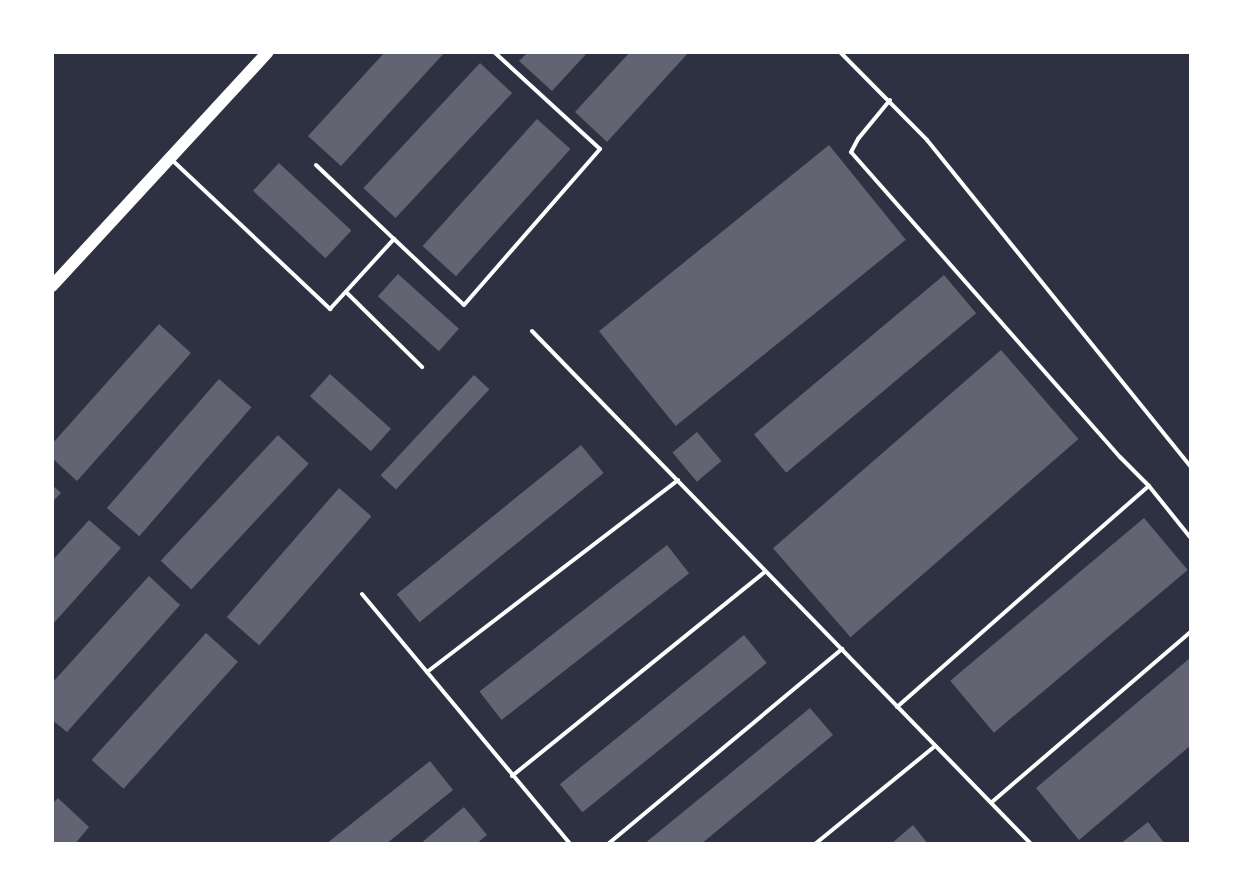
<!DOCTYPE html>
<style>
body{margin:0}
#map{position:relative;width:1243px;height:896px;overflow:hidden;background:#2d3142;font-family:Barlow,sans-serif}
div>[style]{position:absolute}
.building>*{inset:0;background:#626471;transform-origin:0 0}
.service>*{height:4px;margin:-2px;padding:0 2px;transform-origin:2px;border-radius:2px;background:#fff}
.primary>*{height:12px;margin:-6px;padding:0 6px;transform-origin:6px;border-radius:6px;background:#fff}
span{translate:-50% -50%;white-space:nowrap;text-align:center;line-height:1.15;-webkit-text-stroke:4px #fff;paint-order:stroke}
.frame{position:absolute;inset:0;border:54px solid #fff;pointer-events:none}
</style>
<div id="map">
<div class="building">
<div style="clip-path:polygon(385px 52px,445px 52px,341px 166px,308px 136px)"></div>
<div style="clip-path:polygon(528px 52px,588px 52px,552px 91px,519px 61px)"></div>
<div style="clip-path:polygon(630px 52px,689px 52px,607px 142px,575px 112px)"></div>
<div style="left:480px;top:63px;width:44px;height:171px;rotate:43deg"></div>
<div style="left:537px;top:119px;width:45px;height:171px;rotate:42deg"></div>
<div style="left:829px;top:145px;width:122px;height:296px;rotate:51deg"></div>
<div style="left:279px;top:163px;width:99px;height:38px;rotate:43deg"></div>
<div style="left:398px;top:274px;width:82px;height:30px;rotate:42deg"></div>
<div style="left:944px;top:275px;width:50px;height:248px;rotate:50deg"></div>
<div style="clip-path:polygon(159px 324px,191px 353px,77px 481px,52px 458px,52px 444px)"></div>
<div style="left:1001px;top:350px;width:118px;height:302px;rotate:49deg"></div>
<div style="left:330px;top:374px;width:82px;height:30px;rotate:42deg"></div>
<div style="left:474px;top:375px;width:21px;height:137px;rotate:43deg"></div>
<div style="left:219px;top:379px;width:43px;height:171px;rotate:41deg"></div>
<div style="left:697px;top:432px;width:38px;height:32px;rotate:50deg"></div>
<div style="left:278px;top:435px;width:42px;height:172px;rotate:43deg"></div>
<div style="left:581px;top:445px;width:36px;height:237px;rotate:51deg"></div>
<div style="clip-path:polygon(52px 485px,61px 493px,52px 502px)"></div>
<div style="left:339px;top:488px;width:43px;height:171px;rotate:41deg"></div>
<div style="left:1144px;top:518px;width:68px;height:253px;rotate:50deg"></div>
<div style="clip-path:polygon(89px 520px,121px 548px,52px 625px,52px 561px)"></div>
<div style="left:667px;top:545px;width:36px;height:238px;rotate:52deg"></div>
<div style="clip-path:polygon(149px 576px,180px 605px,67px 732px,52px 720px,52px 683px)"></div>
<div style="left:206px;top:633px;width:43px;height:171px;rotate:42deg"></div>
<div style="left:744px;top:635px;width:36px;height:237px;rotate:51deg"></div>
<div style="clip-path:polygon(1190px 658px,1190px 746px,1079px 840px,1036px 788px)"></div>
<div style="clip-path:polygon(810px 708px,833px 735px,701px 844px,644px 844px)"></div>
<div style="clip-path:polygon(430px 761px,453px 790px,386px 844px,326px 844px)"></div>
<div style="clip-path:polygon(58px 798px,89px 827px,75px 844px,52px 844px,52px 804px)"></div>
<div style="clip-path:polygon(464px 807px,487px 835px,476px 844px,420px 844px)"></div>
<div style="clip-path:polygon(1148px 822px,1165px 844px,1120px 844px)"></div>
<div style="clip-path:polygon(913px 825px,928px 844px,891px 844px)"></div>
</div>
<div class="service">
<div style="left:840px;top:52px;width:124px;rotate:45.3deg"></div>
<div style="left:927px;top:140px;width:419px;rotate:51.1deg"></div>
<div style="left:890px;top:100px;width:50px;rotate:129.4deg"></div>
<div style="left:858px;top:139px;width:15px;rotate:118deg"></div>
<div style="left:851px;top:152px;width:407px;rotate:48.6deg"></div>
<div style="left:1120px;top:457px;width:41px;rotate:45deg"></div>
<div style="left:1149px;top:486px;width:65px;rotate:51.2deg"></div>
<div style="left:171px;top:159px;width:219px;rotate:43.3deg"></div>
<div style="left:330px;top:309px;width:95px;rotate:-47.6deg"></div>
<div style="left:394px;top:239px;width:96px;rotate:43.3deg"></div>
<div style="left:464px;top:305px;width:207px;rotate:-48.9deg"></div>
<div style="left:600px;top:149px;width:144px;rotate:-137.5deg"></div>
<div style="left:316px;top:165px;width:108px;rotate:43.5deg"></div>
<div style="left:346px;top:292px;width:107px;rotate:44.6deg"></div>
<div style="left:532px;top:331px;width:716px;rotate:45.79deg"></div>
<div style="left:362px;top:594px;width:325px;rotate:50.2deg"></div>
<div style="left:427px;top:672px;width:316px;rotate:-37.4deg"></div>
<div style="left:897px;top:707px;width:335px;rotate:-41.3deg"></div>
<div style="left:512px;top:776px;width:325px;rotate:-38.9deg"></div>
<div style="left:992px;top:802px;width:261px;rotate:-40.6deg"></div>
<div style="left:608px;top:844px;width:305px;rotate:-39.8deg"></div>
<div style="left:815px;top:844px;width:155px;rotate:-39.2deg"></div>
</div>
<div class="primary">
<div style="left:52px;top:286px;width:318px;rotate:-47.3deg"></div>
</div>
<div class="frame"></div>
</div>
